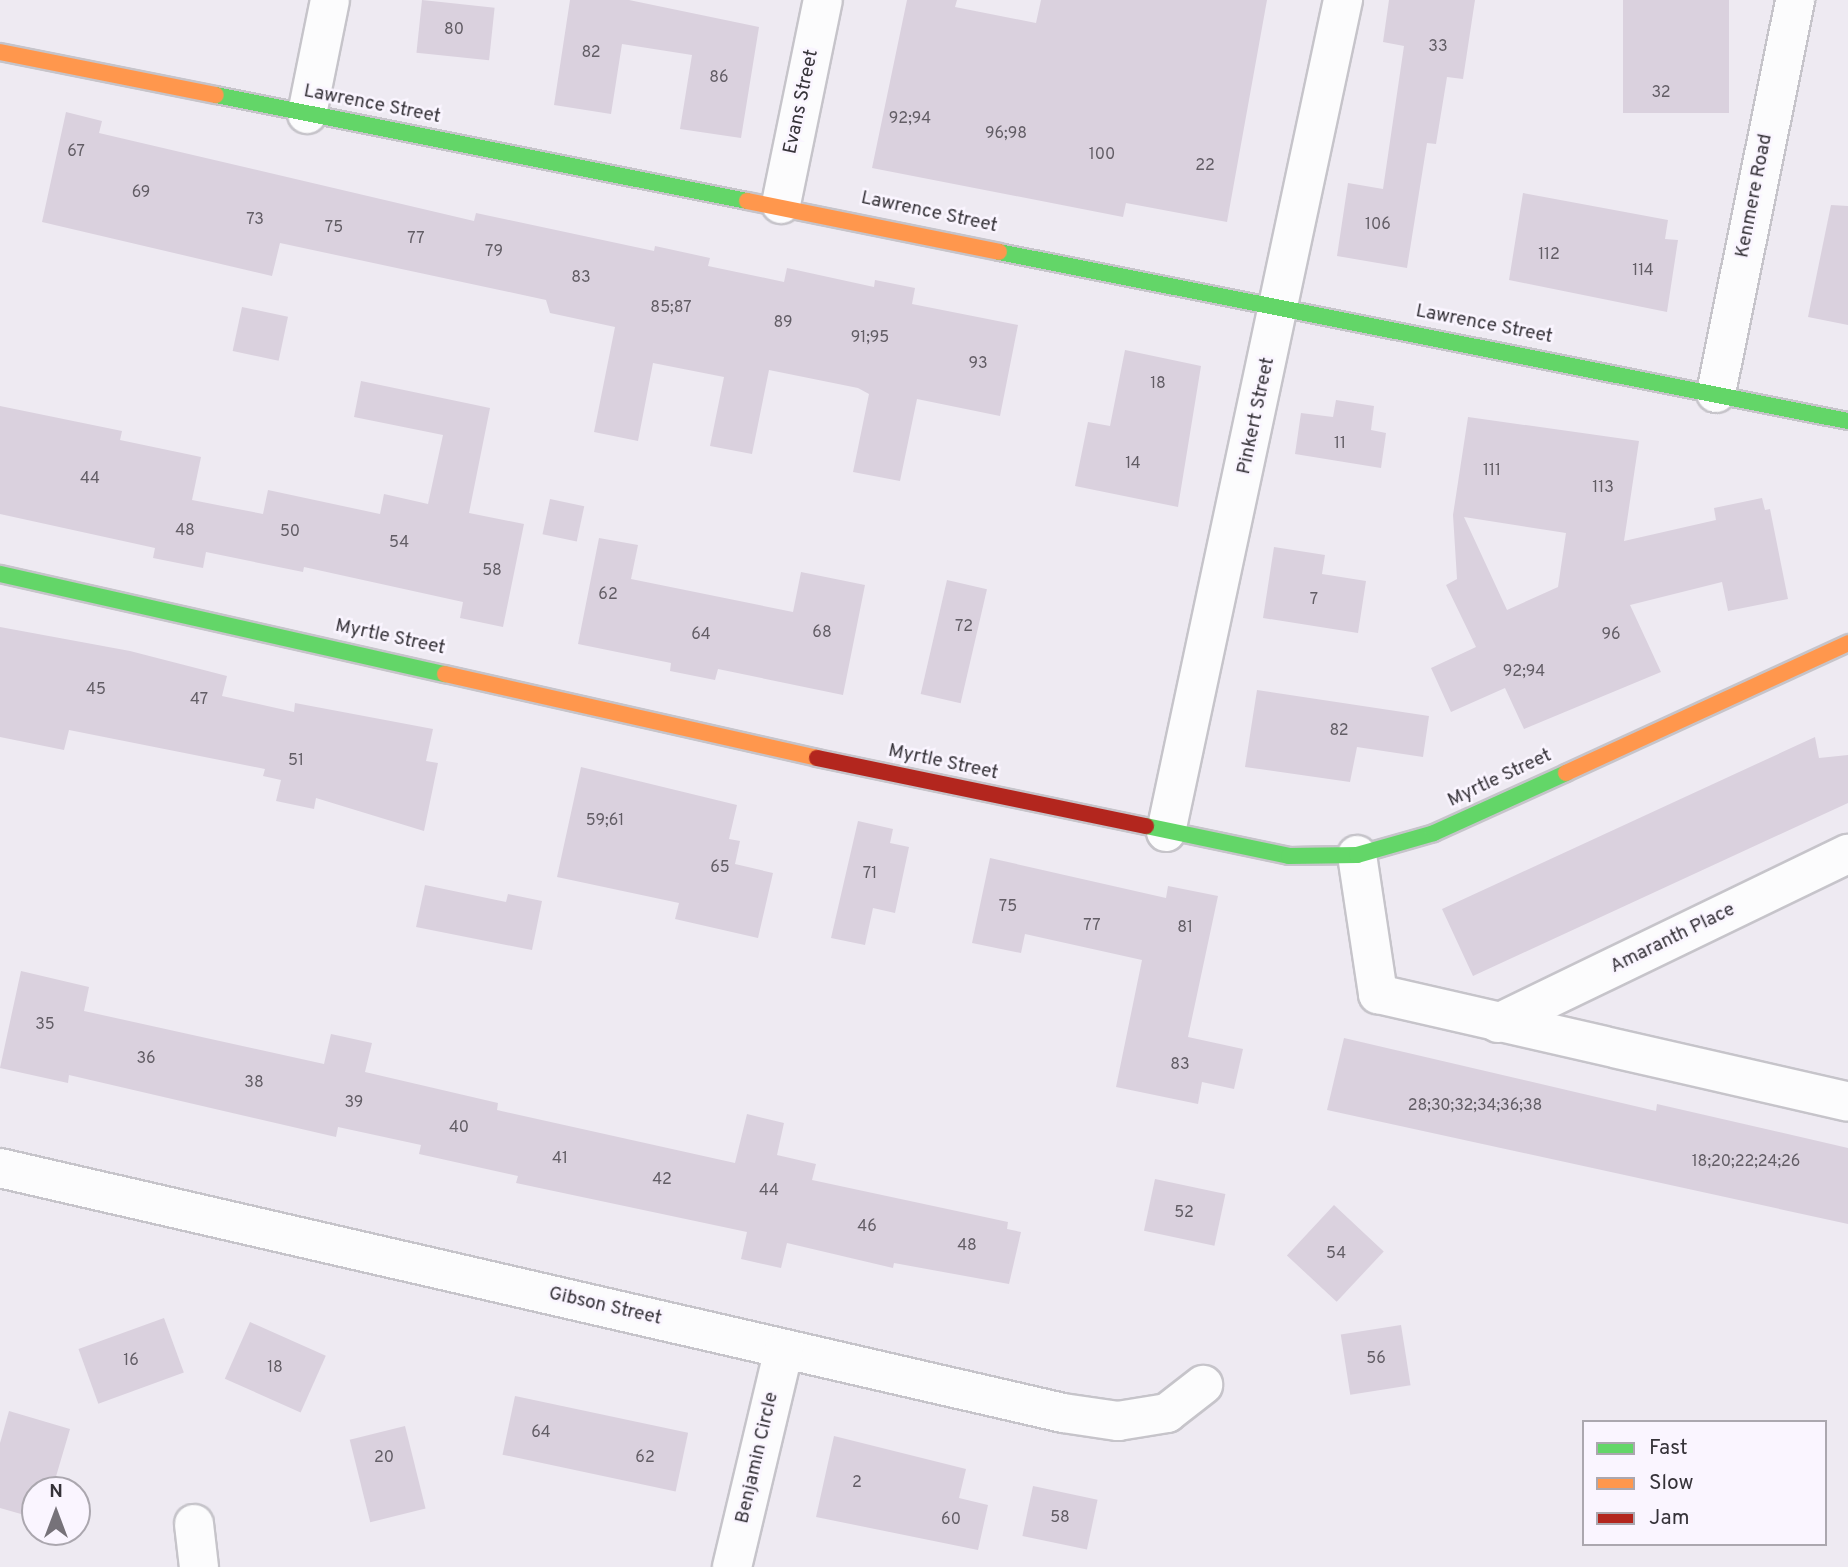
<!DOCTYPE html>
<style>
body{margin:0}
#map{position:relative;width:1848px;height:1567px;overflow:hidden;background:#eeeaf2;font-family:Overpass,sans-serif}
div>[style]{position:absolute}
.building>*{inset:0;background:#dad1de;transform-origin:0 0}
.roads{filter:drop-shadow(2px 0 #c6c4ca) drop-shadow(-2px 0 #c6c4ca) drop-shadow(0 2px #c6c4ca) drop-shadow(0 -2px #c6c4ca)}
.street>*{height:38px;margin:-19px;padding:0 19px;transform-origin:19px;border-radius:19px;background:#fcfcfd}
.fast>*{height:16px;margin:-8px;padding:0 8px;transform-origin:8px;border-radius:8px;background:#63d668}
.slow>*{height:16px;margin:-8px;padding:0 8px;transform-origin:8px;border-radius:8px;background:#ff974d}
.jam>*{height:16px;margin:-8px;padding:0 8px;transform-origin:8px;border-radius:8px;background:#b3261e}
span{translate:-50% -50%;white-space:nowrap;text-align:center;line-height:1.15;-webkit-text-stroke:5px #faf5ff;paint-order:stroke}
.number-label{font-size:16px;color:#625d65}
.number-label span{-webkit-text-stroke-width:0}
.street-label{font-size:19px;color:#353238}
.legend{position:absolute;left:1582px;top:1420px;width:245px;height:126px;box-sizing:border-box;background:#faf5ff;border:2px solid #aba7af;margin:0;padding:9px 12px;list-style:none;font-size:21px;color:#353238}
.legend li{display:flex;align-items:center;gap:14px;height:35px}
.legend b{width:35px;border:2px solid #aba7af}
.north{position:absolute;left:21px;top:1476px;width:70px;height:70px;box-sizing:border-box;background:#faf5ff;border:2px solid #aba7af;border-radius:50%;rotate:0deg;font-size:19px;font-weight:700;line-height:28px;text-align:center;color:#353238}
.north::after{content:'';display:block;margin:auto;width:24px;height:32px;background:#767279;clip-path:polygon(50% 0,100% 100%,50% 72%,0 100%)}
</style>
<div id="map">
<div class="building">
<div style="left:422px;top:0;width:73px;height:53px;rotate:6deg"></div>
<div style="clip-path:polygon(570px 0,629px 0,759px 27px,741px 138px,680px 129px,692px 55px,622px 44px,611px 114px,554px 105px)"></div>
<div style="clip-path:polygon(907px 0,957px 0,955px 7px,1036px 23px,1041px 0,1267px 0,1227px 222px,1126px 203px,1123px 217px,872px 168px)"></div>
<div style="clip-path:polygon(1389px 0,1475px 0,1463px 79px,1447px 77px,1436px 144px,1427px 143px,1407px 268px,1337px 256px,1348px 183px,1383px 189px,1404px 46px,1383px 42px)"></div>
<div style="left:1623px;top:0;width:106px;height:113px"></div>
<div style="clip-path:polygon(66px 112px,102px 121px,99px 133px,474px 221px,476px 213px,654px 251px,655px 246px,710px 258px,708px 266px,784px 282px,787px 268px,874px 287px,875px 280px,915px 288px,912px 304px,1018px 325px,1000px 416px,917px 399px,900px 481px,853px 472px,869px 394px,858px 388px,769px 370px,752px 454px,710px 446px,724px 377px,653px 363px,638px 441px,594px 432px,615px 327px,550px 313px,546px 300px,280px 243px,272px 276px,42px 222px)"></div>
<div style="clip-path:polygon(1523px 193px,1668px 220px,1665px 239px,1678px 240px,1667px 312px,1509px 280px)"></div>
<div style="clip-path:polygon(1831px 205px,1848px 206px,1848px 325px,1808px 317px)"></div>
<div style="left:242px;top:307px;width:47px;height:45px;rotate:12deg"></div>
<div style="clip-path:polygon(1125px 350px,1201px 366px,1178px 507px,1075px 486px,1088px 422px,1110px 426px)"></div>
<div style="clip-path:polygon(361px 381px,490px 408px,469px 513px,524px 524px,503px 627px,460px 618px,463px 602px,304px 567px,303px 572px,206px 552px,203px 568px,153px 558px,155px 548px,0 514px,0 406px,122px 431px,120px 440px,201px 457px,192px 500px,263px 514px,268px 490px,380px 514px,384px 494px,428px 504px,443px 435px,354px 417px)"></div>
<div style="clip-path:polygon(1336px 400px,1374px 406px,1371px 430px,1386px 433px,1381px 468px,1295px 454px,1301px 413px,1333px 417px)"></div>
<div style="clip-path:polygon(evenodd,1468px 417px,1639px 441px,1624px 541px,1716px 520px,1714px 508px,1762px 498px,1765px 510px,1770px 509px,1788px 599px,1728px 611px,1722px 582px,1630px 605px,1661px 672px,1524px 729px,1505px 688px,1451px 712px,1431px 668px,1476px 647px,1446px 585px,1457px 579px,1453px 515px,1468px 417px,1464px 517px,1566px 533px,1558px 587px,1507px 610px,1464px 517px)"></div>
<div style="left:550px;top:499px;width:35px;height:36px;rotate:12deg"></div>
<div style="clip-path:polygon(599px 538px,638px 545px,631px 579px,793px 612px,801px 572px,865px 585px,843px 695px,718px 669px,715px 680px,670px 671px,671px 663px,578px 644px)"></div>
<div style="clip-path:polygon(1274px 547px,1325px 555px,1322px 574px,1366px 581px,1358px 633px,1263px 618px)"></div>
<div style="left:947px;top:580px;width:41px;height:117px;rotate:13deg"></div>
<div style="clip-path:polygon(0 627px,130px 651px,227px 676px,222px 696px,294px 712px,295px 703px,433px 729px,426px 761px,438px 763px,424px 831px,316px 798px,314px 809px,276px 801px,281px 780px,263px 776px,265px 769px,69px 730px,64px 750px,0 737px)"></div>
<div style="clip-path:polygon(1257px 690px,1429px 716px,1423px 757px,1357px 747px,1350px 782px,1245px 767px)"></div>
<div style="clip-path:polygon(1815px 737px,1819px 758px,1848px 755px,1848px 803px,1473px 976px,1442px 909px)"></div>
<div style="clip-path:polygon(581px 767px,737px 805px,729px 839px,740px 841px,735px 864px,773px 873px,758px 938px,675px 919px,679px 903px,557px 877px)"></div>
<div style="clip-path:polygon(858px 821px,893px 829px,890px 843px,909px 847px,895px 913px,873px 908px,865px 945px,831px 938px)"></div>
<div style="clip-path:polygon(990px 858px,1166px 898px,1168px 886px,1218px 896px,1188px 1037px,1243px 1049px,1234px 1089px,1202px 1082px,1198px 1104px,1116px 1087px,1142px 960px,1025px 934px,1021px 953px,972px 943px)"></div>
<div style="clip-path:polygon(425px 885px,506px 902px,508px 894px,542px 901px,532px 950px,416px 927px)"></div>
<div style="clip-path:polygon(21px 971px,89px 987px,84px 1011px,324px 1064px,331px 1034px,372px 1043px,365px 1072px,498px 1103px,497px 1110px,735px 1163px,747px 1114px,784px 1123px,777px 1155px,816px 1164px,812px 1180px,1008px 1222px,1007px 1229px,1021px 1232px,1009px 1284px,894px 1263px,893px 1268px,787px 1243px,781px 1268px,741px 1259px,747px 1232px,516px 1183px,518px 1176px,419px 1154px,421px 1145px,338px 1127px,336px 1137px,69px 1075px,68px 1083px,0 1068px)"></div>
<div style="clip-path:polygon(1344px 1038px,1656px 1111px,1657px 1104px,1848px 1148px,1848px 1224px,1327px 1110px)"></div>
<div style="left:1155px;top:1179px;width:72px;height:53px;rotate:12deg"></div>
<div style="left:1334px;top:1205px;width:68px;height:69px;rotate:43deg"></div>
<div style="left:164px;top:1318px;width:58px;height:91px;rotate:70deg"></div>
<div style="left:250px;top:1322px;width:83px;height:62px;rotate:24deg"></div>
<div style="left:1401px;top:1325px;width:61px;height:61px;rotate:81deg"></div>
<div style="left:515px;top:1396px;width:177px;height:60px;rotate:12deg"></div>
<div style="clip-path:polygon(9px 1411px,70px 1429px,52px 1490px,35px 1490px,35px 1518px,0 1508px,0 1443px)"></div>
<div style="left:405px;top:1426px;width:85px;height:57px;rotate:76deg"></div>
<div style="clip-path:polygon(834px 1436px,966px 1469px,959px 1498px,988px 1505px,978px 1550px,816px 1517px)"></div>
<div style="left:1033px;top:1486px;width:66px;height:51px;rotate:12deg"></div>
</div>
<div class="roads">
<div class="street">
<div style="left:307px;top:114px;width:116px;rotate:-78.6deg"></div>
<div style="left:781px;top:204px;width:208px;rotate:-78.4deg"></div>
<div style="left:1716px;top:393px;width:401px;rotate:-78.6deg"></div>
<div style="left:1166px;top:832px;width:851px;rotate:-77.99deg"></div>
<div style="left:1357px;top:855px;width:141px;rotate:81.4deg"></div>
<div style="left:1378px;top:994px;width:482px;rotate:12.9deg"></div>
<div style="left:1498px;top:1023px;width:389px;rotate:-25.8deg"></div>
<div style="left:0;top:1168px;width:1091px;rotate:12.98deg"></div>
<div style="left:1063px;top:1413px;width:56px;rotate:8.3deg"></div>
<div style="left:1118px;top:1421px;width:50px;rotate:-9.3deg"></div>
<div style="left:1167px;top:1413px;width:46px;rotate:-37.9deg"></div>
<div style="left:194px;top:1524px;width:43px;rotate:83.4deg"></div>
<div style="left:732px;top:1567px;width:224px;rotate:-76.6deg"></div>
</div>
<div class="fast">
<div style="left:216px;top:95px;width:541px;rotate:11.29deg"></div>
<div style="left:999px;top:252px;width:866px;rotate:11.26deg"></div>
<div style="left:0;top:574px;width:456px;rotate:12.7deg"></div>
<div style="left:1146px;top:826px;width:146px;rotate:11.8deg"></div>
<div style="left:1289px;top:856px;width:68px;rotate:-0.8deg"></div>
<div style="left:1357px;top:855px;width:80px;rotate:-15.9deg"></div>
<div style="left:1434px;top:833px;width:145px;rotate:-24.4deg"></div>
</div>
<div class="slow">
<div style="left:0;top:52px;width:220px;rotate:11.3deg"></div>
<div style="left:747px;top:201px;width:257px;rotate:11.4deg"></div>
<div style="left:445px;top:674px;width:381px;rotate:12.7deg"></div>
<div style="left:1566px;top:773px;width:311px;rotate:-24.7deg"></div>
</div>
<div class="jam">
<div style="left:817px;top:758px;width:336px;rotate:11.7deg"></div>
</div>
</div>
<div class="number-label">
<span style="left:454px;top:30px">80</span>
<span style="left:1438px;top:47px">33</span>
<span style="left:591px;top:53px">82</span>
<span style="left:719px;top:78px">86</span>
<span style="left:1661px;top:93px">32</span>
<span style="left:910px;top:119px">92;94</span>
<span style="left:1006px;top:134px">96;98</span>
<span style="left:76px;top:152px">67</span>
<span style="left:1102px;top:155px">100</span>
<span style="left:1205px;top:166px">22</span>
<span style="left:141px;top:193px">69</span>
<span style="left:255px;top:220px">73</span>
<span style="left:1378px;top:225px">106</span>
<span style="left:334px;top:228px">75</span>
<span style="left:416px;top:239px">77</span>
<span style="left:494px;top:252px">79</span>
<span style="left:1549px;top:255px">112</span>
<span style="left:1643px;top:271px">114</span>
<span style="left:581px;top:278px">83</span>
<span style="left:671px;top:308px">85;87</span>
<span style="left:783px;top:323px">89</span>
<span style="left:870px;top:338px">91;95</span>
<span style="left:978px;top:364px">93</span>
<span style="left:1158px;top:384px">18</span>
<span style="left:1340px;top:444px">11</span>
<span style="left:1133px;top:464px">14</span>
<span style="left:1492px;top:471px">111</span>
<span style="left:90px;top:479px">44</span>
<span style="left:1603px;top:488px">113</span>
<span style="left:185px;top:531px">48</span>
<span style="left:290px;top:532px">50</span>
<span style="left:399px;top:543px">54</span>
<span style="left:492px;top:571px">58</span>
<span style="left:608px;top:595px">62</span>
<span style="left:1314px;top:600px">7</span>
<span style="left:964px;top:627px">72</span>
<span style="left:822px;top:633px">68</span>
<span style="left:701px;top:635px">64</span>
<span style="left:1611px;top:635px">96</span>
<span style="left:1524px;top:672px">92;94</span>
<span style="left:96px;top:690px">45</span>
<span style="left:199px;top:700px">47</span>
<span style="left:1339px;top:731px">82</span>
<span style="left:296px;top:761px">51</span>
<span style="left:605px;top:821px">59;61</span>
<span style="left:720px;top:868px">65</span>
<span style="left:870px;top:874px">71</span>
<span style="left:1008px;top:907px">75</span>
<span style="left:1092px;top:926px">77</span>
<span style="left:1185px;top:928px">81</span>
<span style="left:45px;top:1025px">35</span>
<span style="left:146px;top:1059px">36</span>
<span style="left:1180px;top:1065px">83</span>
<span style="left:254px;top:1083px">38</span>
<span style="left:354px;top:1103px">39</span>
<span style="left:1475px;top:1106px">28;30;32;34;36;38</span>
<span style="left:459px;top:1128px">40</span>
<span style="left:560px;top:1159px">41</span>
<span style="left:1746px;top:1162px">18;20;22;24;26</span>
<span style="left:662px;top:1180px">42</span>
<span style="left:769px;top:1191px">44</span>
<span style="left:1184px;top:1213px">52</span>
<span style="left:867px;top:1227px">46</span>
<span style="left:967px;top:1246px">48</span>
<span style="left:1336px;top:1254px">54</span>
<span style="left:1376px;top:1359px">56</span>
<span style="left:131px;top:1361px">16</span>
<span style="left:275px;top:1368px">18</span>
<span style="left:541px;top:1433px">64</span>
<span style="left:384px;top:1458px">20</span>
<span style="left:645px;top:1458px">62</span>
<span style="left:857px;top:1483px">2</span>
<span style="left:1060px;top:1518px">58</span>
<span style="left:951px;top:1520px">60</span>
</div>
<div class="street-label">
<span style="left:802px;top:102px;rotate:-78deg">Evans Street</span>
<span style="left:372px;top:105px;rotate:11deg">Lawrence Street</span>
<span style="left:1755px;top:196px;rotate:-79deg">Kenmere Road</span>
<span style="left:929px;top:213px;rotate:12deg">Lawrence Street</span>
<span style="left:1484px;top:325px;rotate:11deg">Lawrence Street</span>
<span style="left:1257px;top:416px;rotate:-78deg">Pinkert Street</span>
<span style="left:390px;top:638px;rotate:12deg">Myrtle Street</span>
<span style="left:943px;top:763px;rotate:12deg">Myrtle Street</span>
<span style="left:1500px;top:779px;rotate:-25deg">Myrtle Street</span>
<span style="left:1673px;top:939px;rotate:-26deg">Amaranth Place</span>
<span style="left:605px;top:1307px;rotate:13deg">Gibson Street</span>
<span style="left:758px;top:1458px;rotate:-77deg">Benjamin Circle</span>
</div>
<ul class="legend">
<li><b style="height:9px;background:#63d668"></b>Fast</li>
<li><b style="height:9px;background:#ff974d"></b>Slow</li>
<li><b style="height:9px;background:#b3261e"></b>Jam</li>
</ul>
<div class="north">N</div>
</div>
